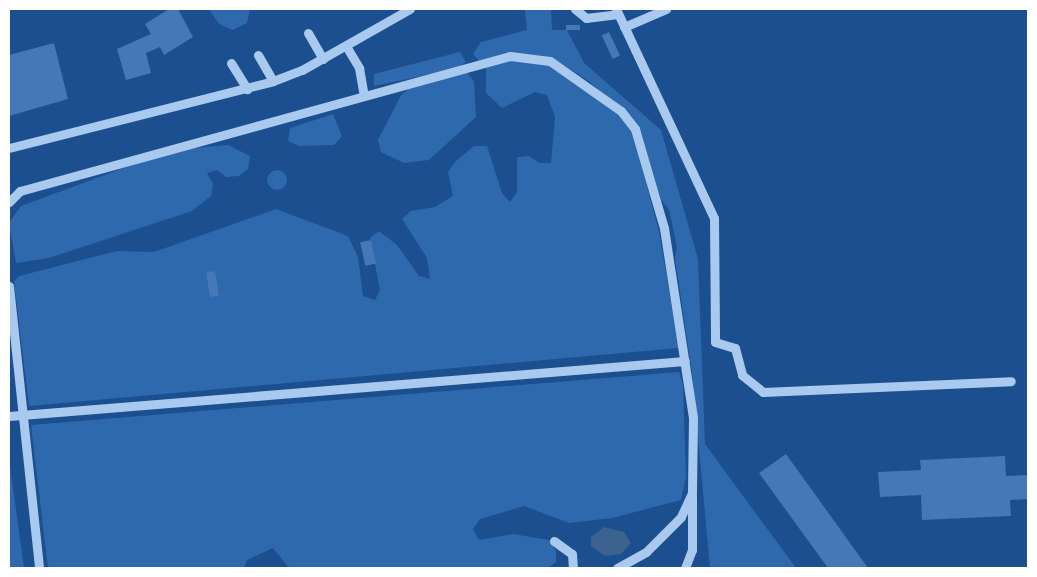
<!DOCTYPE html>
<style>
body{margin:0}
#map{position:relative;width:1037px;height:577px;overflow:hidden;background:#1b4f8f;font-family:"Fira Sans Condensed",sans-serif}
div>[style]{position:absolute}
.green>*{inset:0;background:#2e69ad}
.round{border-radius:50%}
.water>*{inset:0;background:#3c6290}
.building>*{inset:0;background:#4478b7;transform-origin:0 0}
.minor>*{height:9px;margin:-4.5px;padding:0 4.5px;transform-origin:4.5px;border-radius:4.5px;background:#a9c9ee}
span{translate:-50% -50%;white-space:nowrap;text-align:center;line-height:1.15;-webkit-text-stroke:5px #1b4f8f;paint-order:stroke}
.frame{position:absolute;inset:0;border:10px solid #fff;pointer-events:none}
</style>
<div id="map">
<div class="green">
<div style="clip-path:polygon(209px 9px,250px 9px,247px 23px,233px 30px,219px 24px)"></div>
<div style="clip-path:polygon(525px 9px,551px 9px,552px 30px,567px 30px,584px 63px,661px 130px,698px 259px,705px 444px,796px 568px,710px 568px,692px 373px,675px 258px,677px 247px,669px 210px,661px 199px,639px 128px,590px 82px,553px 58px,532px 55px,479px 61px,473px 54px,481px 42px,527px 30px)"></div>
<div style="clip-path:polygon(460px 52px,466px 62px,455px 69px,374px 86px,374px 74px)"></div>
<div style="clip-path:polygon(508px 60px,546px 63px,612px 106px,631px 125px,659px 232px,679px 348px,29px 406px,14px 281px,19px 276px,117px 251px,154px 252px,276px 209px,348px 236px,358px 257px,363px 296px,375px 300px,380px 290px,370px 238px,379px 231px,397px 245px,419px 276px,430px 279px,427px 258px,402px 219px,411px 211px,435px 207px,453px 196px,448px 172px,455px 162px,474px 146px,487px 146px,502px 193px,510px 202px,517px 192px,517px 157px,529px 156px,539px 163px,551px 163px,555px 117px,547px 95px,535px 92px,502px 108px,486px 93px,486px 68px)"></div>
<div style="clip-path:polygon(467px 72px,474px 82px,476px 117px,429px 160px,404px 163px,381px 152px,378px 140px,401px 95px,411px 87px)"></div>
<div style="clip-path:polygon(333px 114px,342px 136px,334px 145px,299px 146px,288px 141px,290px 128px)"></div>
<div style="clip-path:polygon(228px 145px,250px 156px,248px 169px,239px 176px,226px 177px,217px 170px,207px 173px,213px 184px,211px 196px,192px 211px,49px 258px,16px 263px,9px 223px,21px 206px,172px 150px)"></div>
<div class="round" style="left:267px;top:170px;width:20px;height:20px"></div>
<div style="clip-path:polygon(679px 372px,683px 385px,686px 477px,681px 500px,612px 518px,569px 523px,524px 506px,480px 519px,473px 529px,479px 540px,513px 534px,549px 540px,556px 551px,556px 562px,548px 568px,289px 568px,273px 548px,247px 560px,244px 568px,48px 568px,31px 425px)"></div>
<div style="clip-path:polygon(9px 459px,24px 568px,9px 568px)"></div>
</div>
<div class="water">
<div style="clip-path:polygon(604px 527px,624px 532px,631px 543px,621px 554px,605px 556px,591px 546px,591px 537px)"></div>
</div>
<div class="building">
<div style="clip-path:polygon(169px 9px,178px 9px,193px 37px,164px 55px,160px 47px,146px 53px,151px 73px,126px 80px,117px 49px,151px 34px,145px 24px)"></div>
<div style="left:580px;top:25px;width:5px;height:14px;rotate:90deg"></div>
<div style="left:609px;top:32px;width:26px;height:8px;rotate:65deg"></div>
<div style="clip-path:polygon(54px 43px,68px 99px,9px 116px,9px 55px)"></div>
<div style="left:371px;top:240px;width:24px;height:11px;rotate:78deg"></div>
<div style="left:215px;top:271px;width:25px;height:9px;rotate:81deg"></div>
<div style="clip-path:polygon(786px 454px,868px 568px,828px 568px,759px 473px)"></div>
<div style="clip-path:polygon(1005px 456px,1006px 476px,1028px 475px,1028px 499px,1010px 500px,1011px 516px,922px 520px,921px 495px,880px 497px,878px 472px,921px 470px,920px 460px)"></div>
</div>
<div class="minor">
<div style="left:575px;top:9px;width:14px;rotate:39deg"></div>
<div style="left:586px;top:18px;width:32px;rotate:-7deg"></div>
<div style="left:616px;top:9px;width:231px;rotate:64.9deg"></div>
<div style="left:714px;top:218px;width:124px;rotate:89.5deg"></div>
<div style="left:715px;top:342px;width:21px;rotate:17deg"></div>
<div style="left:735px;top:348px;width:28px;rotate:75deg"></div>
<div style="left:742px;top:375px;width:27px;rotate:39deg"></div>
<div style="left:763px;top:392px;width:248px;rotate:-2.5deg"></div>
<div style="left:624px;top:27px;width:46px;rotate:-23.2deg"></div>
<div style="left:308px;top:33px;width:30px;rotate:60deg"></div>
<div style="left:346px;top:46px;width:26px;rotate:59deg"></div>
<div style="left:359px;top:68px;width:28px;rotate:80deg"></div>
<div style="left:258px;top:55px;width:30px;rotate:60deg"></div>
<div style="left:231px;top:63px;width:31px;rotate:58deg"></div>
<div style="left:9px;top:148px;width:272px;rotate:-14.2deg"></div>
<div style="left:273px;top:81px;width:31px;rotate:-21deg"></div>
<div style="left:302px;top:70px;width:124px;rotate:-29.5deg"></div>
<div style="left:9px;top:202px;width:16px;rotate:-45deg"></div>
<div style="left:20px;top:191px;width:508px;rotate:-15.4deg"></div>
<div style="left:510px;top:56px;width:40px;rotate:7.1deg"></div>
<div style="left:550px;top:61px;width:87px;rotate:35.2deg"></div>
<div style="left:621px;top:111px;width:23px;rotate:52deg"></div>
<div style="left:635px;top:129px;width:103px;rotate:73.7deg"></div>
<div style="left:664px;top:228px;width:192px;rotate:81.3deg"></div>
<div style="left:693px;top:418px;width:75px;rotate:90.8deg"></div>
<div style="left:692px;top:493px;width:26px;rotate:115deg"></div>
<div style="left:681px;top:517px;width:49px;rotate:135deg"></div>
<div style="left:646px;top:552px;width:33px;rotate:151deg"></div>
<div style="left:9px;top:286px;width:284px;rotate:83.9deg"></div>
<div style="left:9px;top:416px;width:678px;rotate:-4.65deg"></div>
<div style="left:554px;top:541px;width:22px;rotate:36deg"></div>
<div style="left:572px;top:554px;width:14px;rotate:86deg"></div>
<div style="left:685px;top:568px;width:19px;rotate:-69deg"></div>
<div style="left:692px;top:550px;width:54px;rotate:-90deg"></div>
</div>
<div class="frame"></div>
</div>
